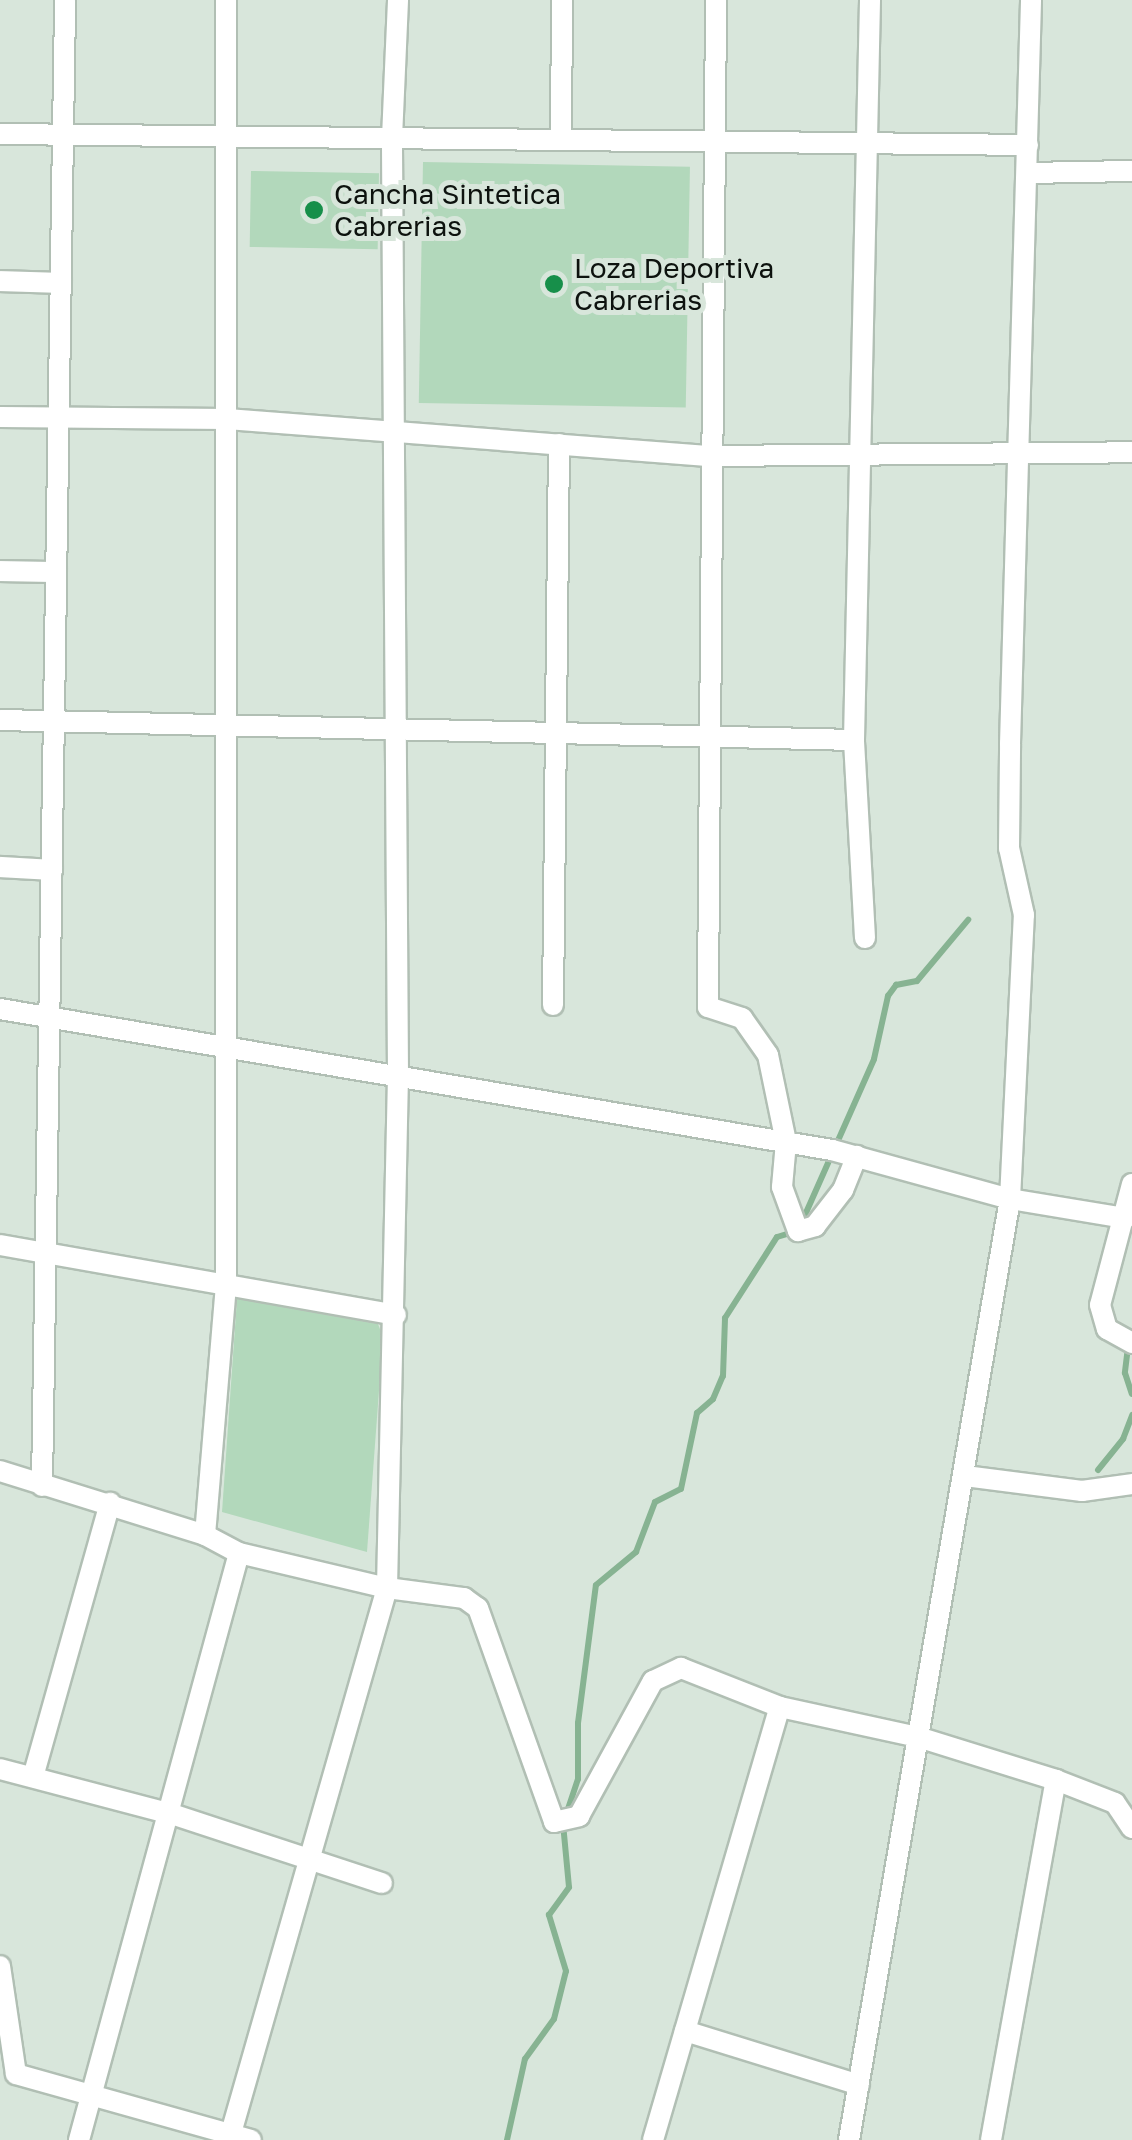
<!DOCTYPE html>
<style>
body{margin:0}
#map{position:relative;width:1132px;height:2140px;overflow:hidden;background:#d8e6db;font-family:"Golos Text",sans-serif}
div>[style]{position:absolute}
.green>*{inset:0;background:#b2d8bb;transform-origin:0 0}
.stream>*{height:6px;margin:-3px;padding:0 3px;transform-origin:3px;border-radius:3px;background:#87b392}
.roads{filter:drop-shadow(2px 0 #b1bfb4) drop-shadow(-2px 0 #b1bfb4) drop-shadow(0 2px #b1bfb4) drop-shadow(0 -2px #b1bfb4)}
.minor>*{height:20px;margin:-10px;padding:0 10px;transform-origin:10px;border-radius:10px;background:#fff}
.dots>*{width:28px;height:28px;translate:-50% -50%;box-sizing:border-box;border:5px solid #d8e6db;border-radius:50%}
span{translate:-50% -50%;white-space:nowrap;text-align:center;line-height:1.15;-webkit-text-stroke:10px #d8e6db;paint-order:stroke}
.poi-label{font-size:28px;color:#0d120e}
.left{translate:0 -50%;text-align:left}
</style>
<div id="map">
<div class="green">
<div style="left:423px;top:162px;width:267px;height:241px;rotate:1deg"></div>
<div style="left:251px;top:171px;width:128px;height:76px;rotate:1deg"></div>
<div style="clip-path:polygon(237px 1299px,378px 1324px,383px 1337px,367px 1552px,222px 1512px)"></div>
</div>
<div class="stream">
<div style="left:801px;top:1224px;width:180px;rotate:-66.1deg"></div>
<div style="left:874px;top:1059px;width:65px;rotate:-77.5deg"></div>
<div style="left:888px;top:996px;width:14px;rotate:-54deg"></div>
<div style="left:896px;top:985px;width:21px;rotate:-11deg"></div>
<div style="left:917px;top:981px;width:80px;rotate:-50.1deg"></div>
<div style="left:1128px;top:1347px;width:26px;rotate:97deg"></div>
<div style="left:1125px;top:1373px;width:22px;rotate:72deg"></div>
<div style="left:1098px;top:1470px;width:40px;rotate:-51deg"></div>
<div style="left:1123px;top:1439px;width:26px;rotate:-69deg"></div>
<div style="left:507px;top:2140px;width:83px;rotate:-77.5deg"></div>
<div style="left:525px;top:2059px;width:49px;rotate:-54.1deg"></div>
<div style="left:554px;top:2019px;width:49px;rotate:-76deg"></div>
<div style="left:566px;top:1971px;width:59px;rotate:-106.9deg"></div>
<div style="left:549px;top:1915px;width:34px;rotate:-54deg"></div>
<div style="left:569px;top:1887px;width:63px;rotate:-95.4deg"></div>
<div style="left:563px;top:1824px;width:47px;rotate:-71.6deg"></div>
<div style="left:578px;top:1779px;width:56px;rotate:-90deg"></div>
<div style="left:578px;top:1723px;width:139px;rotate:-82.6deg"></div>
<div style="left:596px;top:1585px;width:52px;rotate:-39.5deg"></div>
<div style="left:636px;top:1552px;width:53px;rotate:-69.2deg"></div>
<div style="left:655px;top:1502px;width:29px;rotate:-27deg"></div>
<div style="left:681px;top:1489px;width:78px;rotate:-78.1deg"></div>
<div style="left:697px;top:1413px;width:21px;rotate:-41deg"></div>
<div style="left:713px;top:1399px;width:25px;rotate:-67deg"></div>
<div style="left:723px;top:1376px;width:58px;rotate:-88deg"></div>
<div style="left:725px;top:1318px;width:96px;rotate:-57.3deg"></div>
<div style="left:777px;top:1237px;width:17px;rotate:-17deg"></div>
</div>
<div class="roads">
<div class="minor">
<div style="left:716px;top:0;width:1007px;rotate:90.46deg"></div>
<div style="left:708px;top:1007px;width:36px;rotate:18deg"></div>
<div style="left:742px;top:1018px;width:45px;rotate:54.9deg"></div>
<div style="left:768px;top:1055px;width:89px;rotate:78.3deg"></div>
<div style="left:786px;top:1142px;width:45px;rotate:95.1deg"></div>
<div style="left:782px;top:1187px;width:47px;rotate:70deg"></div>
<div style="left:798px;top:1231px;width:18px;rotate:-16deg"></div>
<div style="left:815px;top:1226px;width:46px;rotate:-52.1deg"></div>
<div style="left:843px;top:1190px;width:37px;rotate:-68deg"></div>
<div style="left:0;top:134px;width:1028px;rotate:0.61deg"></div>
<div style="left:561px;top:140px;width:140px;rotate:-89.6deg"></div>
<div style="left:1027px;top:173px;width:105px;rotate:-1.1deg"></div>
<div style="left:0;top:281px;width:61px;rotate:1.9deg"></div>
<div style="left:0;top:417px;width:227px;rotate:0.5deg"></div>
<div style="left:227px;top:419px;width:482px;rotate:4.4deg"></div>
<div style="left:708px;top:456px;width:424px;rotate:-0.5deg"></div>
<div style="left:0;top:571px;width:56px;rotate:1deg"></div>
<div style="left:0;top:720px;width:854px;rotate:1.34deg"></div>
<div style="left:0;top:867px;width:52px;rotate:3.3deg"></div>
<div style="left:865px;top:938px;width:198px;rotate:-93.2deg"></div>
<div style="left:854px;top:740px;width:740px;rotate:-88.76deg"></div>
<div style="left:553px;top:1005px;width:561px;rotate:-89.39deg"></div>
<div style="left:0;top:1009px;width:844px;rotate:9.62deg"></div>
<div style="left:832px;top:1150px;width:185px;rotate:15.4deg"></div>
<div style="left:1010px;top:1199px;width:117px;rotate:9.4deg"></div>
<div style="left:1132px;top:1184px;width:125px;rotate:104.8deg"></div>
<div style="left:1100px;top:1305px;width:25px;rotate:74deg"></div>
<div style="left:1107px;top:1329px;width:29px;rotate:29deg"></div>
<div style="left:0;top:1245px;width:402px;rotate:10deg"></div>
<div style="left:0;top:1471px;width:215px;rotate:17.3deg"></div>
<div style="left:205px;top:1535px;width:38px;rotate:28deg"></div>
<div style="left:239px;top:1553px;width:152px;rotate:13.3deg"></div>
<div style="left:387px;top:1588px;width:78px;rotate:7.4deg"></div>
<div style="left:464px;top:1598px;width:17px;rotate:36deg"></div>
<div style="left:478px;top:1608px;width:227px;rotate:70.4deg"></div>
<div style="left:554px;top:1822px;width:26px;rotate:-13deg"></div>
<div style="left:579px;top:1816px;width:154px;rotate:-61.3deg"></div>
<div style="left:653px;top:1681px;width:31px;rotate:-25deg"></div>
<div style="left:681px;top:1668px;width:106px;rotate:21.5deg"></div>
<div style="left:780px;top:1707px;width:141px;rotate:12.3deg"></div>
<div style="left:918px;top:1737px;width:145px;rotate:17.3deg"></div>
<div style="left:1056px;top:1780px;width:63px;rotate:21.3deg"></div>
<div style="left:1115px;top:1803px;width:30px;rotate:56deg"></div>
<div style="left:965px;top:1476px;width:118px;rotate:7.3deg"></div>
<div style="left:1082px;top:1491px;width:50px;rotate:-8deg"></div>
<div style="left:42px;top:1486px;width:1486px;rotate:-89.11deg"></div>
<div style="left:205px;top:1535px;width:251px;rotate:-85.2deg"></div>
<div style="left:226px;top:1285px;width:1285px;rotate:-90deg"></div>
<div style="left:0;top:1769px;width:178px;rotate:14.7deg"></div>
<div style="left:172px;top:1814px;width:221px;rotate:18.2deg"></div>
<div style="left:33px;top:1777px;width:285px;rotate:-74.3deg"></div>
<div style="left:0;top:1966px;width:109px;rotate:81.6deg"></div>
<div style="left:16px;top:2074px;width:244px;rotate:15.7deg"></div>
<div style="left:685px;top:2031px;width:182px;rotate:17.2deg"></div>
<div style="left:79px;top:2140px;width:608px;rotate:-74.75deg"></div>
<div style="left:229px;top:2140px;width:574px;rotate:-74.03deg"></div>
<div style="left:387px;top:1588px;width:513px;rotate:-88.77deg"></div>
<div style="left:398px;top:1075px;width:937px;rotate:-90.37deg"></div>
<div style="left:392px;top:138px;width:138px;rotate:-87.5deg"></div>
<div style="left:653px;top:2140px;width:451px;rotate:-73.7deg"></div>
<div style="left:849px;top:2140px;width:955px;rotate:-80.29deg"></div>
<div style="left:1010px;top:1199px;width:284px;rotate:-87.2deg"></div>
<div style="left:1024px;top:915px;width:69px;rotate:-102.6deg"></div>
<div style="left:1009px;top:848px;width:104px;rotate:-89.4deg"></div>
<div style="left:1010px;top:744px;width:744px;rotate:-88.38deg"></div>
<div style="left:991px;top:2140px;width:366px;rotate:-79.8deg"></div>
</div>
</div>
<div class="dots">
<div style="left:314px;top:210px;background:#178f4a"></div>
<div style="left:554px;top:284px;background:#178f4a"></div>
</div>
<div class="poi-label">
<span class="left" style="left:334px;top:210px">Cancha Sintetica<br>Cabrerias</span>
<span class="left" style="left:574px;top:284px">Loza Deportiva<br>Cabrerias</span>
</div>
</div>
